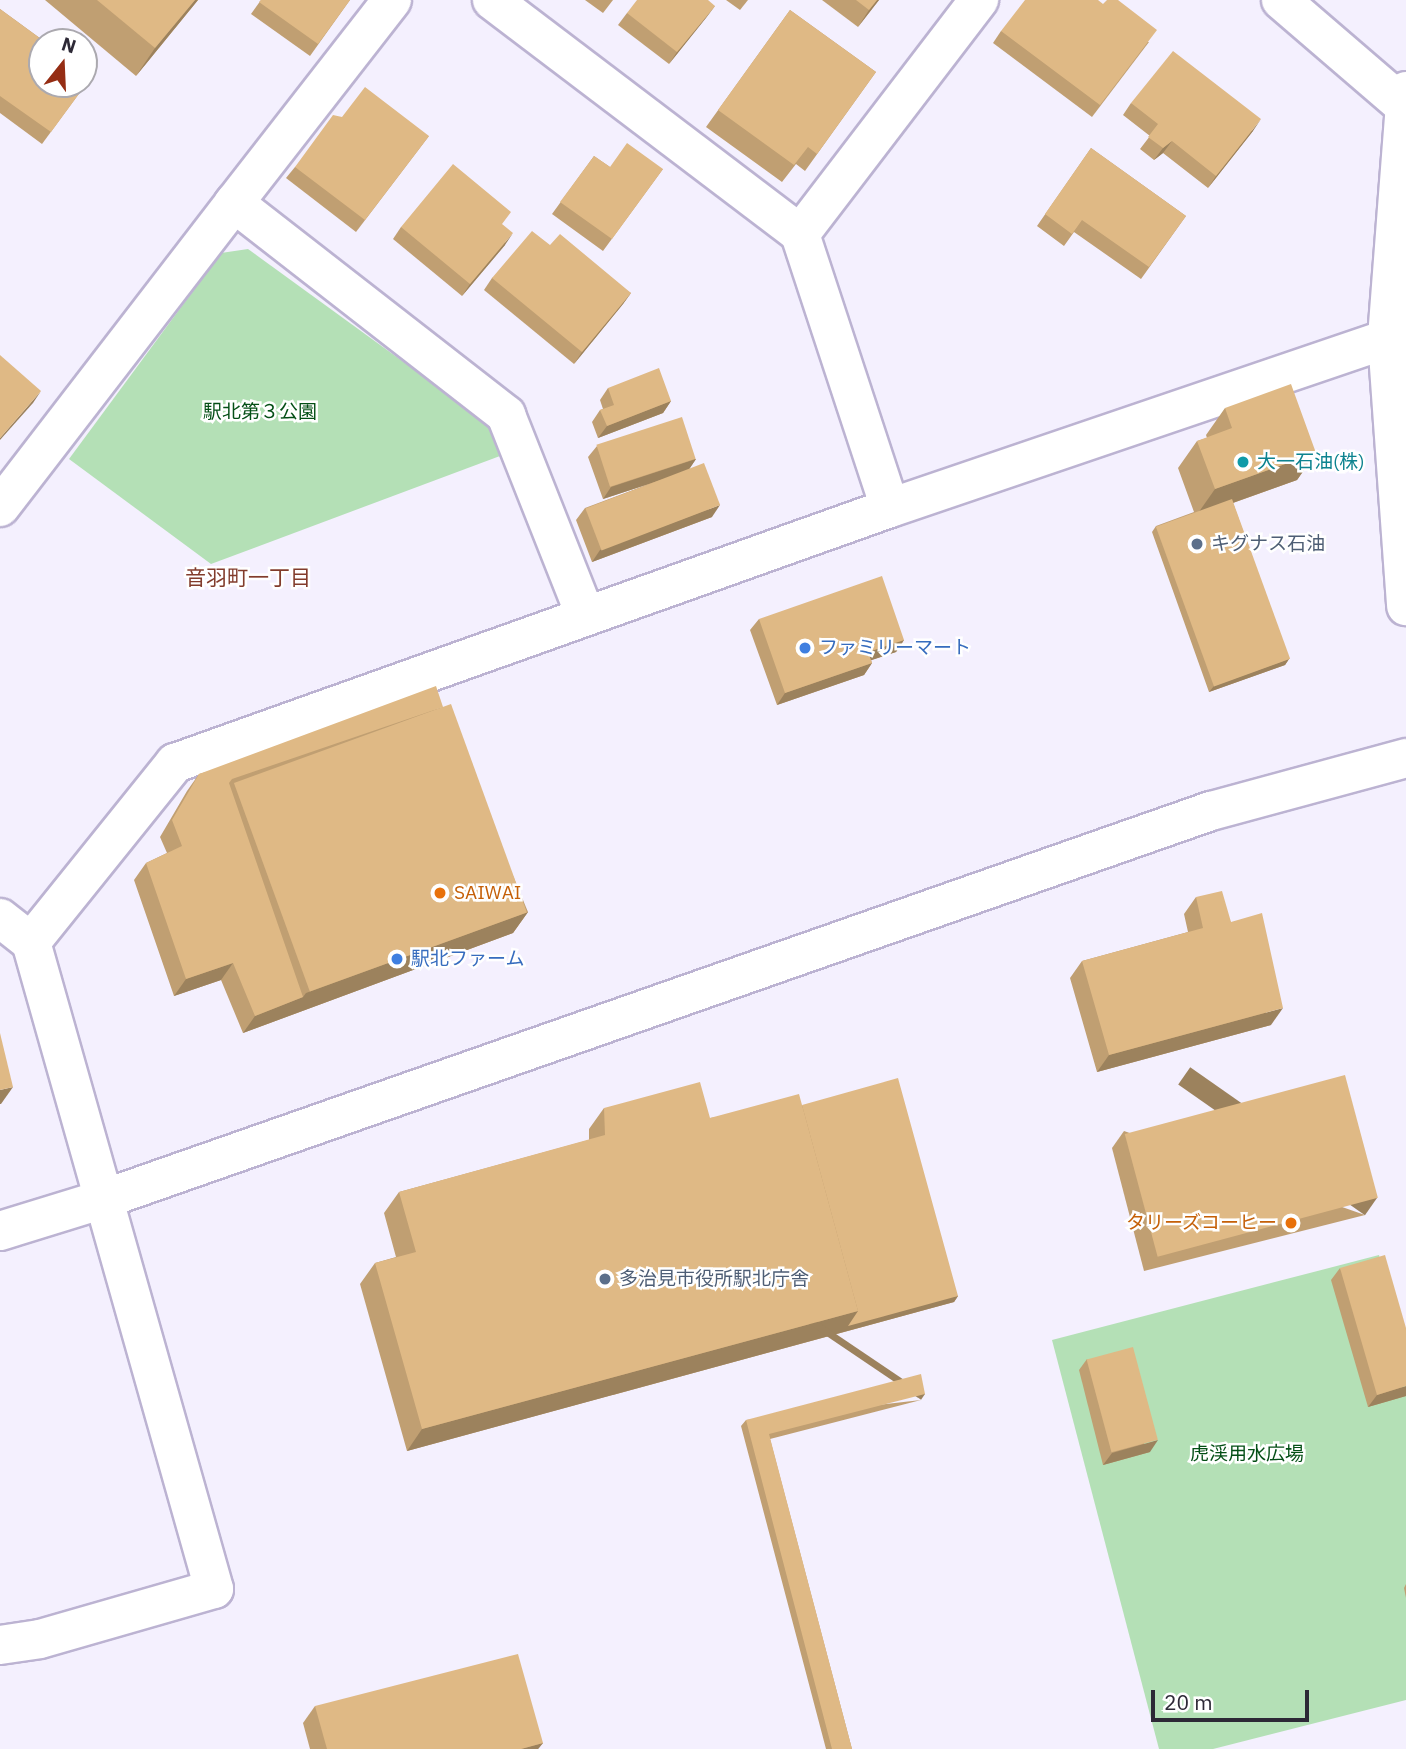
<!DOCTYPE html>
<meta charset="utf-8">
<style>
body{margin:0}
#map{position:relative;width:1406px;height:1749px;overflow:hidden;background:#f4f0fe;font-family:"IBM Plex Sans","Noto Sans JP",sans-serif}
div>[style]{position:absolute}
.green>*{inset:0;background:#b4e0b6}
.roads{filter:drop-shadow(2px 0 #bcb3d2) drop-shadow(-2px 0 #bcb3d2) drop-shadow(0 2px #bcb3d2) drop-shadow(0 -2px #bcb3d2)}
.street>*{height:38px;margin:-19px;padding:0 19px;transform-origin:19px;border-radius:19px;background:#fff}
.secondary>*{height:38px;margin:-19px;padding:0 19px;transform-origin:19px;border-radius:19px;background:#fff}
.wall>*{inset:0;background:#c09f72}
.shaded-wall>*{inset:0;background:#9c825d;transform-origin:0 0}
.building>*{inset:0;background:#dfb985;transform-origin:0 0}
.dots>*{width:19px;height:19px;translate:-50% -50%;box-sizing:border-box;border:4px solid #fff;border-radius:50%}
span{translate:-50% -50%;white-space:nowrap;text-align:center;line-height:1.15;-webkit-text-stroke:5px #fff;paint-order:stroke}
.park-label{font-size:19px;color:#044f16}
.culture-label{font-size:19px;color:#0d838f}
.left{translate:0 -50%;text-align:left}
.service-label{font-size:19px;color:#4e5e75}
.shop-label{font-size:19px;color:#366cbe}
.food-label{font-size:19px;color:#c56008}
.right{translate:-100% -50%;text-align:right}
.neighbourhood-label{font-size:21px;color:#823c2c}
.north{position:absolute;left:28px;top:28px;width:70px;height:70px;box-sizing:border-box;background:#fff;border:2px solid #aba9af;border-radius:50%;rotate:18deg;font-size:19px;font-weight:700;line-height:28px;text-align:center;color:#2d2936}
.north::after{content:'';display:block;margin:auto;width:24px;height:32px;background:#952d14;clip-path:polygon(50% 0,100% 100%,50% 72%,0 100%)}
.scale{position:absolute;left:1151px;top:1690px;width:158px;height:32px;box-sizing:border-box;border:4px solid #2d2936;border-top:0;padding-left:9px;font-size:21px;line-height:24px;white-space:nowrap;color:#2d2936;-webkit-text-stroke:5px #fff;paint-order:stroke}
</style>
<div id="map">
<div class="green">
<div style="clip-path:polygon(248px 249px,489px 424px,500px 456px,211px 564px,69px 459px,221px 253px)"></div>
<div style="clip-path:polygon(1379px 1255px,1406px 1357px,1406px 1700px,1213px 1749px,1159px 1749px,1052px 1340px)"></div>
</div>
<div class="roads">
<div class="street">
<div style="left:492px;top:0;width:387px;rotate:37.2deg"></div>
<div style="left:800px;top:234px;width:288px;rotate:71.8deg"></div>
<div style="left:1281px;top:0;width:161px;rotate:40.7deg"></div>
<div style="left:234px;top:203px;width:257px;rotate:-52.1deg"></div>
<div style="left:800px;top:234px;width:295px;rotate:-52.6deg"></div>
<div style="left:0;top:507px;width:384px;rotate:-52.4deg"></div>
<div style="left:234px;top:203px;width:345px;rotate:37.9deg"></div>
<div style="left:506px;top:415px;width:215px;rotate:68.4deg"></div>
<div style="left:0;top:918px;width:39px;rotate:38deg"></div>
<div style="left:0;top:1645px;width:40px;rotate:-8.5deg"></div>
<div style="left:40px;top:1639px;width:181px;rotate:-16deg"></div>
<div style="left:214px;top:1589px;width:672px;rotate:-105.79deg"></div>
<div style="left:31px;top:942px;width:230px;rotate:-51.2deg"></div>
<div style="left:175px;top:763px;width:759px;rotate:-19.63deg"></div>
<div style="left:890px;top:508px;width:525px;rotate:-18.78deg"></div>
<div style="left:1387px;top:339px;width:19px"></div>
</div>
<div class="secondary">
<div style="left:1406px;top:91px;width:249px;rotate:94.4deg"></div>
<div style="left:1387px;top:339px;width:268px;rotate:85.9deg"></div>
<div style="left:0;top:1231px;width:109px;rotate:-17.1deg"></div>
<div style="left:104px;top:1199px;width:1173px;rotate:-19.32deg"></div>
<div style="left:1211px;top:811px;width:202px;rotate:-15.2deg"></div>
</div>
</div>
<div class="wall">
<div style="clip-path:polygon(45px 0,198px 0,136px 76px)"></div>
<div style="clip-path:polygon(261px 0,350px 0,310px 56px,251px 14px)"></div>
<div style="clip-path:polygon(585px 0,613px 0,603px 13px)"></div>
<div style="clip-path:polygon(726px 0,748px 0,740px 10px)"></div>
<div style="clip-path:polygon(822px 0,879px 0,858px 27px)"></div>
<div style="clip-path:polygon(715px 6px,669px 64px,618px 25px,627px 13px)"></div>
<div style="clip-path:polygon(0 9px,92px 76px,42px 144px,0 113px)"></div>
<div style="clip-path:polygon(790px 10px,876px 72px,805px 171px,796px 164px,782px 182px,706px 127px)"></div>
<div style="clip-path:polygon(1001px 31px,1149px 42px,1092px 117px,993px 43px)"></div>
<div style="clip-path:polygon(1131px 103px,1253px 131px,1208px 188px,1163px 153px,1154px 160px,1140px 149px,1150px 136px,1123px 115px)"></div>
<div style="clip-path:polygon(429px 136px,356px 232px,286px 178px,295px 167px)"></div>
<div style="clip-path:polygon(1091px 148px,1186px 216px,1141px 279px,1074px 232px,1064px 246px,1037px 226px)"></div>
<div style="clip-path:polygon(594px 156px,610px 167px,663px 169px,603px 251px,552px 214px)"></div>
<div style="clip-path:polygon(503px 225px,505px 245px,462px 296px,393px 239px,401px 227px)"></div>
<div style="clip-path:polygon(550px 245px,631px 293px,623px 304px,574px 364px,484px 290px,492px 278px)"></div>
<div style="clip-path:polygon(608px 388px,671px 401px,663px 413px,598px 438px,592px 422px,600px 410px,603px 409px,600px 400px)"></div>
<div style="clip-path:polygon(1225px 408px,1316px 453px,1297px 480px,1233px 503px,1289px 659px,1285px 665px,1209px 692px,1152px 532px,1156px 526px,1194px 512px,1178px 468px,1197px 441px,1207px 438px,1206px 435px)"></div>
<div style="clip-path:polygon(597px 446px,696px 459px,689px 469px,712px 517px,592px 562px,576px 520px,585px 508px,649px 484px,603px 499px,588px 457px)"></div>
<div style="clip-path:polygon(759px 619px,904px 640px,896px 652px,871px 660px,872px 663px,864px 675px,777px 705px,750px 630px)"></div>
<div style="clip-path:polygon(443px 707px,528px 912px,513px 933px,243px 1033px,221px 980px,174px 996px,134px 880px,146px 863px,167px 853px,160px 837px,187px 791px,199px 774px)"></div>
<div style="clip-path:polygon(1196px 897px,1231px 922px,1271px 1025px,1097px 1072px,1070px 978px,1082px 961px,1188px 932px,1184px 914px)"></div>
<div style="clip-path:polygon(802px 1105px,958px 1296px,954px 1302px,407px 1451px,360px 1284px,375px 1263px,396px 1257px,384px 1213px,399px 1192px,589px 1140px,589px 1129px,604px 1108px,710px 1118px)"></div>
<div style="clip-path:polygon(1124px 1131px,1365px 1215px,1144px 1271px,1112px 1148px)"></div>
<div style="clip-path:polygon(1340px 1268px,1406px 1396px,1368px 1407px,1331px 1280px)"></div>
<div style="clip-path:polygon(1087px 1359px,1150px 1452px,1103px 1465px,1079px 1370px)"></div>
<div style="clip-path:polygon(921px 1400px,770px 1439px,852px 1749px,826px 1749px,741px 1426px,746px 1420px)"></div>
<div style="clip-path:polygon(1406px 1584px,1406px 1598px,1404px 1588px)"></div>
<div style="clip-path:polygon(315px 1706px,543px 1743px,538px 1749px,310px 1749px,303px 1723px)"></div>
</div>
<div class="shaded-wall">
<div style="clip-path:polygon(195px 0,198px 0,136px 76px,155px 48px)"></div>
<div style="clip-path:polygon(877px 0,879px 0,858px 27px,869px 10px)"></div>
<div style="clip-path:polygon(715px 6px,706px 18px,669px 64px,677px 52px)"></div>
<div style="clip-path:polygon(1261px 119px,1253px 131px,1208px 188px,1216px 176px)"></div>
<div style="clip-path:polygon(1172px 141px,1163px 153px,1154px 160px,1163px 148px)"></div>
<div style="clip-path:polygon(513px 233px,505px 245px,462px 296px,470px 284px)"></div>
<div style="clip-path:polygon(631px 293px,623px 304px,574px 364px,582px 352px)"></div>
<div style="clip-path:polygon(41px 391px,33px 403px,0 440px,0 438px)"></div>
<div style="clip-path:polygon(671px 401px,663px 413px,598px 438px,607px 426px)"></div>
<div style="clip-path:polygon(1316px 453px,1297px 480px,1196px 516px,1215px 489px)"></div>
<div style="clip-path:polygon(696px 459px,688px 471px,603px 499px,611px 487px)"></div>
<div style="clip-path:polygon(720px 505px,712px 517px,592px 562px,600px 550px)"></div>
<div style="clip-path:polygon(904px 640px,896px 652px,860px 664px,868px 652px)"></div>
<div style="clip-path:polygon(1289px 659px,1285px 665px,1209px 692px,1214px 686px)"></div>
<div style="clip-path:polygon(872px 663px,864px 675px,777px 705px,785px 693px)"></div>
<div style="clip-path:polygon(528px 912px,513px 933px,243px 1033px,255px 1016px,303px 997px,306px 993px)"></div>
<div style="clip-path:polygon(233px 963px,221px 980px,174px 996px,186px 979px)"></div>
<div style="clip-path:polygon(1283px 1008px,1271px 1025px,1097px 1072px,1109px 1055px)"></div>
<div style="clip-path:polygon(13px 1087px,1px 1104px,0 1104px,0 1090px)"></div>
<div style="left:1377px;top:1198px;width:21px;height:228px;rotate:125deg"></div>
<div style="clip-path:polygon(958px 1296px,954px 1302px,407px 1451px,422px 1429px,858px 1311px)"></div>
<div style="clip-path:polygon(1406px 1386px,1406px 1396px,1368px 1407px,1377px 1395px)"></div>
<div style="left:925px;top:1394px;width:7px;height:161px;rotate:124deg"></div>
<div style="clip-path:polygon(1158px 1440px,1150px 1452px,1103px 1465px,1112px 1453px)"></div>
<div style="clip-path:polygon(543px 1743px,538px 1749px,521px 1749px)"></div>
</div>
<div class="building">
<div style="clip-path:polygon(97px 0,195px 0,155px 48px)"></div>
<div style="clip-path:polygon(261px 0,350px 0,318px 44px,259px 2px)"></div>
<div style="clip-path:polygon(637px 0,708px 0,715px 6px,677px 52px,627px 13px)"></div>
<div style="clip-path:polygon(856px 0,877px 0,869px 10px)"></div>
<div style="clip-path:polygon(1025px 0,1098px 0,1103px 4px,1107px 0,1118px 0,1157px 30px,1100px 105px,1001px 31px)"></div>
<div style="clip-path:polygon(0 9px,45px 42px,42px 42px,42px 84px,84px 84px,84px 70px,92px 76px,51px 132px,0 96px)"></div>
<div style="clip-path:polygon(790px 10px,876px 72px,817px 154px,808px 147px,794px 165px,718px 110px)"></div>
<div style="clip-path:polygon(1173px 51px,1261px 119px,1216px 176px,1172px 141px,1163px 148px,1148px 137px,1158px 124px,1131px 103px)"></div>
<div style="clip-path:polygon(365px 87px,429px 136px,365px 220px,295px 167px,333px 115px,342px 117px)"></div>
<div style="clip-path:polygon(627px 143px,663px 169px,612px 239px,560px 202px,594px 156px,610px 167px)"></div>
<div style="clip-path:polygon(1091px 148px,1186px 216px,1149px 267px,1082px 220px,1072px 234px,1045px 214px)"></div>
<div style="clip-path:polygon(453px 164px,511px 212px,502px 224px,513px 233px,470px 284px,401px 227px)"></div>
<div style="clip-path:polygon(532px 231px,550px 245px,560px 234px,631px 293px,582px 352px,492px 278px)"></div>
<div style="clip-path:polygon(0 355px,41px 391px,0 438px)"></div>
<div style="clip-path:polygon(659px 368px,671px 401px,607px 426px,600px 410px,614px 405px,608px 388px)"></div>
<div style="clip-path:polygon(1291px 384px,1316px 453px,1215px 489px,1197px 441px,1232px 428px,1225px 408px)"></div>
<div style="left:682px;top:417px;width:44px;height:90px;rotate:72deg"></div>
<div style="left:704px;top:463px;width:45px;height:127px;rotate:69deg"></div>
<div style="left:1232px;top:499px;width:170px;height:81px;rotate:70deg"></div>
<div style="clip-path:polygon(882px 576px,904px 640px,868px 652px,872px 663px,785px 693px,759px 619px)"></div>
<div style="clip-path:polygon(436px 686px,443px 707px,232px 779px,229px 783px,303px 997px,255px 1016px,233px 963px,186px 979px,146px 863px,182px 846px,172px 820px,199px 774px)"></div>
<div style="left:451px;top:704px;width:222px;height:231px;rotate:70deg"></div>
<div style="clip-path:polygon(1222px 891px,1231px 922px,1262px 913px,1283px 1008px,1109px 1055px,1082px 961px,1203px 928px,1196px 897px)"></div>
<div style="clip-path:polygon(0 1033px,13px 1087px,0 1090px)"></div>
<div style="left:1345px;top:1075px;width:127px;height:228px;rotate:75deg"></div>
<div style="clip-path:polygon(898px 1078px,958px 1296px,848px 1326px,858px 1311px,802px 1105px)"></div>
<div style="clip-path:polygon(700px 1082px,710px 1118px,799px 1094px,858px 1311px,422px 1429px,375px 1263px,416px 1252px,399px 1192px,605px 1135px,604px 1108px)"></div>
<div style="clip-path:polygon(1385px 1255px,1406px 1328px,1406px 1386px,1377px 1395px,1340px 1268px)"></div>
<div style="left:1133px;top:1347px;width:96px;height:48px;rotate:75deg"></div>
<div style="clip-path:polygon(921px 1374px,925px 1394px,769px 1434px,852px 1749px,832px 1749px,746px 1420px)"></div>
<div style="clip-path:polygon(518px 1654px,543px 1743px,521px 1749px,327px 1749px,315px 1706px)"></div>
</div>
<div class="dots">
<div style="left:1243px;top:462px;background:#0f9aa8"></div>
<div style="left:1197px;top:544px;background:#5c6f8a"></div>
<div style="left:805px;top:648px;background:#3f7fe0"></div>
<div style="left:440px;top:893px;background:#e8710a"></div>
<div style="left:397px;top:959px;background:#3f7fe0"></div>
<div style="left:1291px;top:1223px;background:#e8710a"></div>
<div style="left:605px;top:1279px;background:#5c6f8a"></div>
</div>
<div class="park-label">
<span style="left:260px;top:412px">駅北第３公園</span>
<span style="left:1247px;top:1454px">虎渓用水広場</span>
</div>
<div class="culture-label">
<span class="left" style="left:1257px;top:462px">大一石油(株)</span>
</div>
<div class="service-label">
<span class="left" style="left:1211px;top:544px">キグナス石油</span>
<span class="left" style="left:619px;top:1279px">多治見市役所駅北庁舎</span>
</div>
<div class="shop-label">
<span class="left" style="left:819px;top:648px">ファミリーマート</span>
<span class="left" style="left:411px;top:959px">駅北ファーム</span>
</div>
<div class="food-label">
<span class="left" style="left:454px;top:893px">SAIWAI</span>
<span class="right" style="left:1277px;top:1223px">タリーズコーヒー</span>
</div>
<div class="neighbourhood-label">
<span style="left:248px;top:577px">音羽町一丁目</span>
</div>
<div class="north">N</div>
<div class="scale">20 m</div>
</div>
